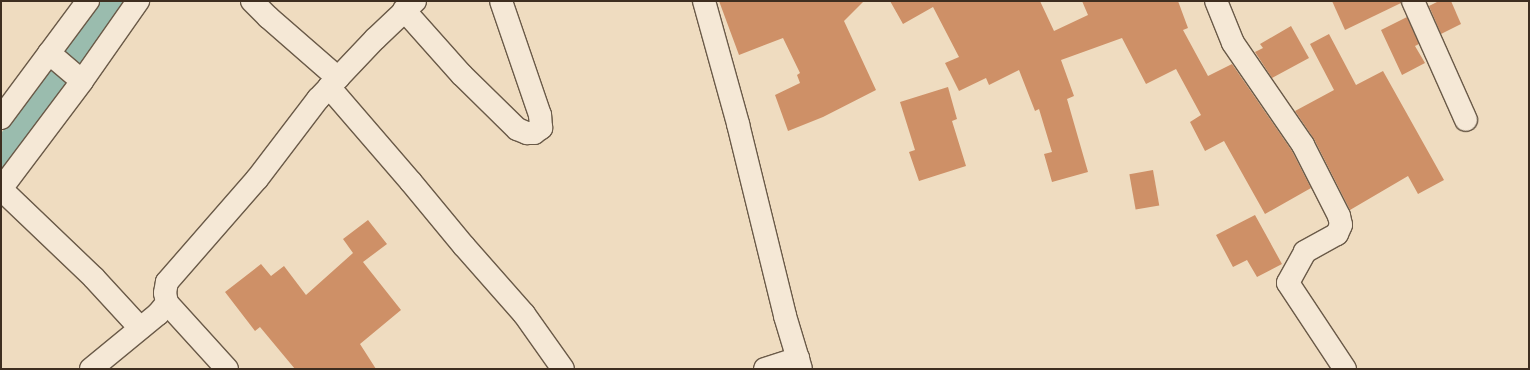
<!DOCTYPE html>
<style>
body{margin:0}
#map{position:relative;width:1530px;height:370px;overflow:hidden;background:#efdcc0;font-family:Vollkorn,serif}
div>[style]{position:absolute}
.canal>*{height:27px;margin:-13.5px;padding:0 13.5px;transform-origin:13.5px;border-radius:13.5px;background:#9abcae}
.building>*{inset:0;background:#ce9067;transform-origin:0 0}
.roads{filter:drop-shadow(1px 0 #6a5a48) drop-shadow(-1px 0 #6a5a48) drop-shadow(0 1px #6a5a48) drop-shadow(0 -1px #6a5a48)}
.minor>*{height:22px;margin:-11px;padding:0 11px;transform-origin:11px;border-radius:11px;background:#f5e8d6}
.secondary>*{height:22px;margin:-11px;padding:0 11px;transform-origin:11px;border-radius:11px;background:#f5e8d6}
span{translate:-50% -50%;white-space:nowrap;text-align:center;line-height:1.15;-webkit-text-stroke:3px #f5e8d6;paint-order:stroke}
.frame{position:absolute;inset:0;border:2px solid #3e2e20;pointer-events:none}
</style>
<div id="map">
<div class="canal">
<div style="left:1px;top:155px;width:191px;rotate:-53.7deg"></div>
</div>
<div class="building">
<div style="clip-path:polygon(719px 1px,864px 1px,844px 21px,876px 90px,823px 117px,788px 131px,775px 95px,800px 83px,797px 75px,800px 73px,783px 38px,739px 55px)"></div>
<div style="clip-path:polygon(890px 1px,1040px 1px,1054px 31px,1088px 15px,1082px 1px,1178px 1px,1188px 28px,1183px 30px,1208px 76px,1232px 64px,1292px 151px,1311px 188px,1265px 214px,1224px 141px,1205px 151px,1190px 122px,1201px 115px,1176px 69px,1146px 84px,1122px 38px,1061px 60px,1074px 96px,1067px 99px,1088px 172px,1052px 182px,1044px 154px,1052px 152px,1039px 109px,1035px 111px,1019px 70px,989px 85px,986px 78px,959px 91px,945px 63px,959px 57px,933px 7px,903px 24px)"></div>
<div style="clip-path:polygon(1332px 1px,1401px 1px,1401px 3px,1345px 30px)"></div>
<div style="clip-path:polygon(1439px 1px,1451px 1px,1461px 24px,1441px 34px,1429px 6px)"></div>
<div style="clip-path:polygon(1407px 17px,1419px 44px,1415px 46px,1425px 63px,1402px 75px,1381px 30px)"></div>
<div style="clip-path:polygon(1291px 26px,1309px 58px,1272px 78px,1255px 52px,1263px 48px,1260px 44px)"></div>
<div style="clip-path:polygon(1329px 34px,1356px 85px,1383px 71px,1444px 180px,1418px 194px,1408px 176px,1350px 210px,1314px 139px,1295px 111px,1334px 90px,1310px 44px)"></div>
<div style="clip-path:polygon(948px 87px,957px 119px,952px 121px,966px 166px,919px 181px,909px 152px,915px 150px,900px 102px)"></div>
<div style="left:1153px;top:170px;width:36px;height:24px;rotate:80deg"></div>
<div style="clip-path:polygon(1255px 215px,1282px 264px,1257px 277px,1247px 260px,1233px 267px,1216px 235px)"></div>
<div style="clip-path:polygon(368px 220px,387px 244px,363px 262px,401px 310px,360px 344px,376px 369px,295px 369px,260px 327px,255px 331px,225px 292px,261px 264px,271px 276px,284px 266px,306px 295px,353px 253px,343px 239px)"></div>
</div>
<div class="roads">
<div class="minor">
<div style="left:252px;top:1px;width:23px;rotate:45deg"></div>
<div style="left:268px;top:17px;width:93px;rotate:41.1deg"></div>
<div style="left:704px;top:1px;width:128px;rotate:74.5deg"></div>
<div style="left:738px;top:124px;width:198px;rotate:76.2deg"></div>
<div style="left:785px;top:316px;width:55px;rotate:73.2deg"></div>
<div style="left:1216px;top:1px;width:45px;rotate:68deg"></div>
<div style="left:1233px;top:43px;width:124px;rotate:55.5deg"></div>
<div style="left:1303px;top:145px;width:80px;rotate:63.1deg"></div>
<div style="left:1339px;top:216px;width:9px;rotate:77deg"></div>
<div style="left:1341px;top:225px;width:10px;rotate:114deg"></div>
<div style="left:1337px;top:234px;width:37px;rotate:151deg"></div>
<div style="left:1305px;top:252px;width:35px;rotate:119deg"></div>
<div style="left:1288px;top:283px;width:103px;rotate:56.5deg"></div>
<div style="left:1413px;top:1px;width:130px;rotate:66deg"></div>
<div style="left:404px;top:10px;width:87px;rotate:48.3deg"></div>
<div style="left:462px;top:75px;width:77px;rotate:44.5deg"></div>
<div style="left:517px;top:129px;width:11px;rotate:22deg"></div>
<div style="left:527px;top:133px;width:7px"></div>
<div style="left:534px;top:133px;width:9px;rotate:-36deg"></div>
<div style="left:541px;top:128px;width:13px;rotate:-94deg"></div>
<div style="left:540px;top:115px;width:120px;rotate:-108.9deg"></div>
<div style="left:49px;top:53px;width:43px;rotate:40.3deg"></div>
<div style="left:329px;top:87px;width:125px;rotate:49.2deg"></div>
<div style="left:411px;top:182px;width:83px;rotate:50.4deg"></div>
<div style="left:464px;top:246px;width:91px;rotate:48.6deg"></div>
<div style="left:524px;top:314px;width:67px;rotate:54.7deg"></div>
<div style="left:1px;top:189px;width:135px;rotate:-53.1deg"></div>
<div style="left:82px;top:81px;width:98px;rotate:-55deg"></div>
<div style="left:1px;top:189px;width:129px;rotate:43.7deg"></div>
<div style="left:94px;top:278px;width:68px;rotate:47.4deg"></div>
<div style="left:167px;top:303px;width:89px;rotate:47.7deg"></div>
<div style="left:91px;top:369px;width:87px;rotate:-39.4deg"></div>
<div style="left:158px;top:314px;width:14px;rotate:-51deg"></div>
<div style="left:167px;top:303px;width:10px;rotate:-101deg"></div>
<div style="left:165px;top:293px;width:11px;rotate:-80deg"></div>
<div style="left:167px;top:282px;width:137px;rotate:-48.9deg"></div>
<div style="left:257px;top:179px;width:101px;rotate:-52.7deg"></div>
<div style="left:318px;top:99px;width:83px;rotate:-46.5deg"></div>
<div style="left:375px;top:39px;width:55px;rotate:-43.5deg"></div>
<div style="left:765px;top:369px;width:35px;rotate:-18deg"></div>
</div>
<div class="secondary">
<div style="left:1px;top:118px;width:146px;rotate:-53.4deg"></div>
</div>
</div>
<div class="frame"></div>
</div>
